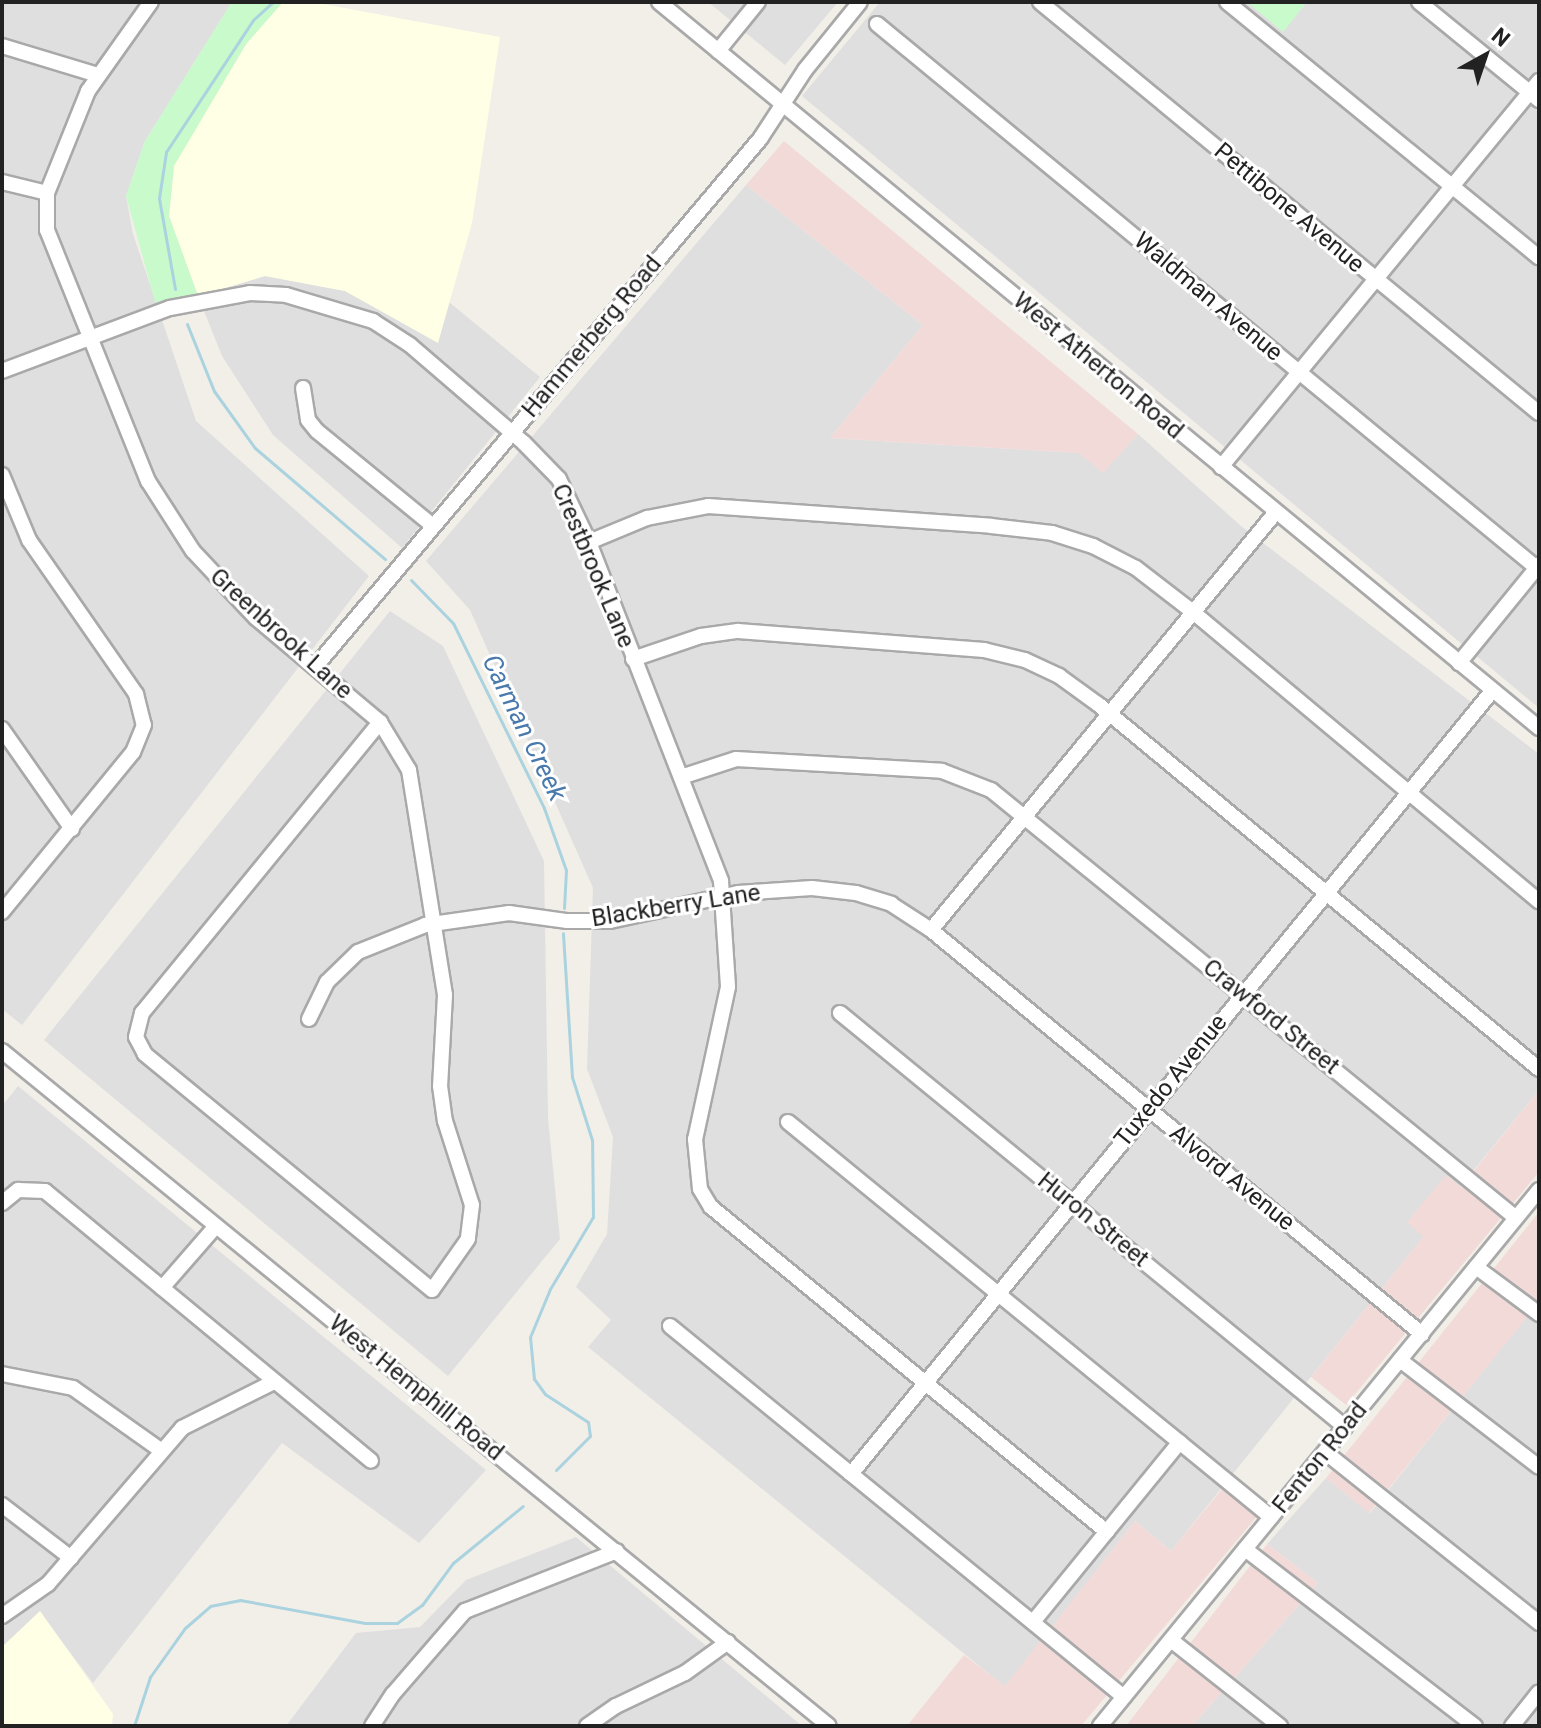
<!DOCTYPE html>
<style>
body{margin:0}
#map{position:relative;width:1541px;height:1728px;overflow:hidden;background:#f2efe9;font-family:Roboto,sans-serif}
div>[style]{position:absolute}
.residential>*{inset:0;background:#e0dfdf}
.commercial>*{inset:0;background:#f2dad9}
.education>*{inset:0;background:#ffffe5}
.park>*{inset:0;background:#c8facc}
.stream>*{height:3px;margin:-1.5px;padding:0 1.5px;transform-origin:1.5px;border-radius:1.5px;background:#aad3df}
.roads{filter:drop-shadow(2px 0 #a9a9a9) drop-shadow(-2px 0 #a9a9a9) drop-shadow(0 2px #a9a9a9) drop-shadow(0 -2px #a9a9a9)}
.minor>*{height:14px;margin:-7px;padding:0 7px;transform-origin:7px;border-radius:7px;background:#fff}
span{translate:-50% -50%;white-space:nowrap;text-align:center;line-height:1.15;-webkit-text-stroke:6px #fff;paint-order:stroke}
.street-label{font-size:24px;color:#222}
.water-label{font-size:26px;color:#4a7aab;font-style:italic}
.frame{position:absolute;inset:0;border:4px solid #222;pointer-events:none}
.north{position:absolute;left:1445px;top:16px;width:80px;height:80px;-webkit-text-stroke:6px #fff;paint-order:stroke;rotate:40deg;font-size:22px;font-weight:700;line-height:32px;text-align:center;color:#222}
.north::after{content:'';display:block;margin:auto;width:28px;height:36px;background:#222;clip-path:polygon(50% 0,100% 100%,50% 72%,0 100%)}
</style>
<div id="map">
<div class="residential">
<div style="clip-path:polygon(2px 2px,232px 2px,145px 141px,126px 196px,133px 234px,196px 421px,369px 576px,22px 1025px,2px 1009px)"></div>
<div style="clip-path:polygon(708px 2px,838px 2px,785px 65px)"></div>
<div style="clip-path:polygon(880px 2px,1247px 2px,1283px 31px,1307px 2px,1539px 2px,1539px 708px,802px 96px)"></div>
<div style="clip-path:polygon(746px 185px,923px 325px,830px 438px,1080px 453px,1103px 472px,1138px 434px,1241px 526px,1539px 754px,1539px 1090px,1460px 1187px,1447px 1176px,1408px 1222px,1424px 1236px,1171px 1551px,1135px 1521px,1005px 1687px,588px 1347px,611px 1320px,576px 1287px,607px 1234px,613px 1137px,587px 1069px,593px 888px,470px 610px,426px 561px)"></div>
<div style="clip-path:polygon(265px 276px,345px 291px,438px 342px,449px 302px,540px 377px,402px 548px,273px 435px,222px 356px,198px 296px)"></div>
<div style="clip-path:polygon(390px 611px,443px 646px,544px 861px,548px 1118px,560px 1239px,448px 1376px,44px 1040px)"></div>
<div style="clip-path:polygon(18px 1086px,486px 1470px,419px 1543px,282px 1443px,93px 1683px,40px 1612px,2px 1647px,2px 1106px)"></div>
<div style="clip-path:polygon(1539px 1301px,1539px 1726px,1192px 1726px,1318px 1583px,1267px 1544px,1326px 1478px,1370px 1513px)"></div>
<div style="clip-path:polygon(576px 1537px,802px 1726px,286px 1726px,356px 1633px,420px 1627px,466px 1580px)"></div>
</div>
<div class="commercial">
<div style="clip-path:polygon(784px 141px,1138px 434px,1103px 473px,1079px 453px,830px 438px,923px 325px,746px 185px)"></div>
<div style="clip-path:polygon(1539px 1090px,1539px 1172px,1346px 1405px,1311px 1377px,1423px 1237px,1407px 1222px,1446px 1175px,1461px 1187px)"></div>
<div style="clip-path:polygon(1539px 1212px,1539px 1302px,1369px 1513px,1326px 1478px)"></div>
<div style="clip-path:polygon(1222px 1489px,1259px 1514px,1081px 1726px,907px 1726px,964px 1655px,1005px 1686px,1135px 1521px,1171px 1551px)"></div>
<div style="clip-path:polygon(1267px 1544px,1318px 1583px,1192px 1726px,1126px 1726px)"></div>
</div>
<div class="education">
<div style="clip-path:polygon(283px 2px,312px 2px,500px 37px,472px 223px,438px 343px,345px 291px,265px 276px,198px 296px,169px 216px,174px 165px,247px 43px)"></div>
<div style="clip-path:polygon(40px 1611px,113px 1714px,112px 1726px,2px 1726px,2px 1647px)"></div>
</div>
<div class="park">
<div style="clip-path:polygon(232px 2px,283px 2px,246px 44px,174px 166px,169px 216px,198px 296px,157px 309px,126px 196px,145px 141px)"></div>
<div style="clip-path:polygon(1247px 2px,1307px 2px,1283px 32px)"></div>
</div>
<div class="stream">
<div style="left:175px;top:289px;width:92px;rotate:-100deg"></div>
<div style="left:159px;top:198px;width:47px;rotate:-81.3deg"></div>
<div style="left:166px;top:152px;width:158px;rotate:-56.6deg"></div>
<div style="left:253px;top:20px;width:27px;rotate:-42deg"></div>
<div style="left:187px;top:324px;width:72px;rotate:68.1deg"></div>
<div style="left:214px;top:391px;width:70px;rotate:54.3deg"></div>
<div style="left:255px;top:448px;width:171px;rotate:40.5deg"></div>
<div style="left:411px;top:580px;width:60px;rotate:45.7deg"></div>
<div style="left:453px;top:623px;width:206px;rotate:63.8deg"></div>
<div style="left:544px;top:808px;width:66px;rotate:70.5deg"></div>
<div style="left:566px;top:870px;width:38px;rotate:93deg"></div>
<div style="left:556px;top:1470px;width:48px;rotate:-45deg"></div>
<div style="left:590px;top:1436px;width:14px;rotate:-98deg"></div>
<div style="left:588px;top:1422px;width:51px;rotate:-146.9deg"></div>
<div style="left:545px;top:1394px;width:19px;rotate:-126deg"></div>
<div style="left:534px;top:1379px;width:42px;rotate:-95.4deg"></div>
<div style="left:530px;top:1337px;width:52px;rotate:-67.4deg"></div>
<div style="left:550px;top:1289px;width:84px;rotate:-59.2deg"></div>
<div style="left:593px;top:1217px;width:77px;rotate:-90.7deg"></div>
<div style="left:592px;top:1140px;width:66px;rotate:-107.6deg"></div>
<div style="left:572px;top:1077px;width:144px;rotate:-93.6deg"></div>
<div style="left:134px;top:1726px;width:52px;rotate:-71.9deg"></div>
<div style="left:150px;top:1677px;width:60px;rotate:-54.5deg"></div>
<div style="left:185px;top:1628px;width:33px;rotate:-41deg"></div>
<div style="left:210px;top:1606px;width:31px;rotate:-11deg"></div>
<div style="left:240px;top:1600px;width:127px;rotate:10.4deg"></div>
<div style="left:365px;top:1623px;width:32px"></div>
<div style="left:397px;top:1623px;width:31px;rotate:-36deg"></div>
<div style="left:422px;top:1605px;width:52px;rotate:-53.6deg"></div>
<div style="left:453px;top:1563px;width:90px;rotate:-39.2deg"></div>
</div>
<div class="roads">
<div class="minor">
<div style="left:151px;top:2px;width:109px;rotate:125.3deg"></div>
<div style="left:88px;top:91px;width:110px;rotate:111.9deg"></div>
<div style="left:47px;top:193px;width:37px;rotate:90deg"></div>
<div style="left:47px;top:230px;width:271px;rotate:68.1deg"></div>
<div style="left:148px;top:481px;width:83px;rotate:57.3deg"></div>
<div style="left:193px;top:551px;width:92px;rotate:46.8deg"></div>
<div style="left:256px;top:618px;width:162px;rotate:40deg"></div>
<div style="left:380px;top:722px;width:56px;rotate:58.9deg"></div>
<div style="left:409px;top:770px;width:228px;rotate:80.9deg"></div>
<div style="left:445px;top:995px;width:91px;rotate:93.1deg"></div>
<div style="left:440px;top:1086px;width:35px;rotate:82deg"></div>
<div style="left:445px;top:1121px;width:88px;rotate:72.2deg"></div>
<div style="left:472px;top:1205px;width:34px;rotate:97deg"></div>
<div style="left:468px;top:1239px;width:62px;rotate:125.2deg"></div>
<div style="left:432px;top:1290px;width:372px;rotate:-140.6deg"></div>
<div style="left:145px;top:1054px;width:19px;rotate:-118deg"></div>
<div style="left:136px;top:1037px;width:25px;rotate:-76deg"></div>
<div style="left:142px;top:1013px;width:376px;rotate:-50.7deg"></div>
<div style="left:659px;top:2px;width:1141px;rotate:39.52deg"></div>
<div style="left:1040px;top:2px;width:646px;rotate:39.48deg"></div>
<div style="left:1227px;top:2px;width:403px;rotate:39.3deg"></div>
<div style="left:1419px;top:2px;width:155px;rotate:39.2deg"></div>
<div style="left:877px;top:24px;width:858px;rotate:39.51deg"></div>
<div style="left:2px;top:46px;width:100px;rotate:16.8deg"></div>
<div style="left:718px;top:51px;width:63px;rotate:-50.8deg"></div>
<div style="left:2px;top:182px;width:46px;rotate:13.7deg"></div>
<div style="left:2px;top:371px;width:179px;rotate:-20.6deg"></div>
<div style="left:170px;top:308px;width:81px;rotate:-10.6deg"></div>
<div style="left:250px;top:293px;width:36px;rotate:3deg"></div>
<div style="left:286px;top:295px;width:91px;rotate:16.6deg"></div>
<div style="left:373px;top:321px;width:44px;rotate:33deg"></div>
<div style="left:410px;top:345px;width:150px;rotate:40.7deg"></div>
<div style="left:524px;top:443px;width:50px;rotate:45.8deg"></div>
<div style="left:559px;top:479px;width:70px;rotate:64.5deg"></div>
<div style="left:589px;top:542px;width:364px;rotate:68.7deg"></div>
<div style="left:721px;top:881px;width:106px;rotate:86.2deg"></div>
<div style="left:728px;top:987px;width:156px;rotate:102.2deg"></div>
<div style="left:695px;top:1139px;width:50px;rotate:84.3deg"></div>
<div style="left:700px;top:1189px;width:21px;rotate:59deg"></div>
<div style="left:711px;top:1207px;width:512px;rotate:39.38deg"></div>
<div style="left:303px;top:388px;width:32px;rotate:81deg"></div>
<div style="left:308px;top:420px;width:14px;rotate:51deg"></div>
<div style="left:317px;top:431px;width:149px;rotate:39.3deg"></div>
<div style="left:1221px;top:467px;width:500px;rotate:-50.52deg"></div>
<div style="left:2px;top:475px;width:70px;rotate:67.4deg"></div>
<div style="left:29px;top:540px;width:188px;rotate:55.2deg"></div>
<div style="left:136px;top:694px;width:32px;rotate:76deg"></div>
<div style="left:144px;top:725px;width:29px;rotate:112deg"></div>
<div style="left:133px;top:752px;width:207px;rotate:129.3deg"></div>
<div style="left:589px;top:542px;width:63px;rotate:-22.5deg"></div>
<div style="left:647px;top:518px;width:62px;rotate:-11.1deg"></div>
<div style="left:708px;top:506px;width:284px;rotate:4deg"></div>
<div style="left:991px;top:526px;width:61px;rotate:6.5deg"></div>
<div style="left:1052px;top:533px;width:43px;rotate:17.6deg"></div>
<div style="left:1093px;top:546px;width:48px;rotate:27.1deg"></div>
<div style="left:1136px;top:568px;width:72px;rotate:37.7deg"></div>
<div style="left:1193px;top:612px;width:451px;rotate:39.9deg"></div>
<div style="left:633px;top:659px;width:72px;rotate:-18.7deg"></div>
<div style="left:701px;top:636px;width:37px;rotate:-8deg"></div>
<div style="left:738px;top:631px;width:247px;rotate:4.4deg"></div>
<div style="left:984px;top:650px;width:42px;rotate:13.7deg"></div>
<div style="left:1025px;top:660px;width:38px;rotate:25deg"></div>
<div style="left:1059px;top:676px;width:49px;rotate:35.9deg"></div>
<div style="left:1099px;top:705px;width:571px;rotate:39.6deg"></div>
<div style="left:1459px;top:663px;width:127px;rotate:-50.8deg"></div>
<div style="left:315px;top:667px;width:691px;rotate:-49.88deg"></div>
<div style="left:760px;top:139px;width:82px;rotate:-56.9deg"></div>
<div style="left:805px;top:70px;width:87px;rotate:-51deg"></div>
<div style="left:2px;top:729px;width:122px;rotate:55deg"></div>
<div style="left:681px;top:777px;width:58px;rotate:-18.1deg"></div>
<div style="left:736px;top:759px;width:206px;rotate:3.3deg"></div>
<div style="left:942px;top:771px;width:53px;rotate:21.2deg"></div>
<div style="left:991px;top:790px;width:677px;rotate:39.19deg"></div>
<div style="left:931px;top:930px;width:542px;rotate:-50.47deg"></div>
<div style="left:840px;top:1013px;width:653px;rotate:39.34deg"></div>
<div style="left:309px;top:1019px;width:41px;rotate:-64.1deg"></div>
<div style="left:327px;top:982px;width:43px;rotate:-44.1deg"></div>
<div style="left:358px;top:952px;width:72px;rotate:-21.9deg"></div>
<div style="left:425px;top:925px;width:85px;rotate:-8.1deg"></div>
<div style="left:509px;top:913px;width:59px;rotate:7.9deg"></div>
<div style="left:567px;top:921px;width:43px"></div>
<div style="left:610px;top:921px;width:131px;rotate:-12.3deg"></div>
<div style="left:738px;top:893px;width:74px;rotate:-3.9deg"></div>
<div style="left:812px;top:888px;width:44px;rotate:6.5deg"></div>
<div style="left:856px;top:893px;width:37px;rotate:17deg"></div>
<div style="left:891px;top:904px;width:48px;rotate:33deg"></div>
<div style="left:931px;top:930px;width:636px;rotate:39.45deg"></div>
<div style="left:2px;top:1051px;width:1067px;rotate:39.22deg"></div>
<div style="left:788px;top:1122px;width:624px;rotate:39.28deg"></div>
<div style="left:2px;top:1203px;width:21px;rotate:-39deg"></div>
<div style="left:18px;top:1190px;width:27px;rotate:2deg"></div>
<div style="left:45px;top:1191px;width:423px;rotate:39.6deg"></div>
<div style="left:1476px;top:1267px;width:79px;rotate:36.7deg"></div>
<div style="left:162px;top:1288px;width:82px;rotate:-48.9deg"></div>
<div style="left:670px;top:1326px;width:586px;rotate:39.26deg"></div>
<div style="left:1400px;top:1360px;width:175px;rotate:37.6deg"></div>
<div style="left:2px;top:1374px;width:72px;rotate:11.2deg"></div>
<div style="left:73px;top:1388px;width:105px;rotate:35.3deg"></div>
<div style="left:1325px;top:1452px;width:274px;rotate:38.6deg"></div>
<div style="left:851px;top:1474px;width:1013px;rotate:-50.69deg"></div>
<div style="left:2px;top:1505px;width:87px;rotate:37.5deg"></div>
<div style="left:1245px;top:1549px;width:290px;rotate:37.6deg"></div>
<div style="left:2px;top:1616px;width:56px;rotate:-34.8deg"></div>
<div style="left:48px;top:1584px;width:206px;rotate:-49.3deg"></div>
<div style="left:182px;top:1428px;width:103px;rotate:-26.6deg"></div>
<div style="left:1033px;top:1622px;width:232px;rotate:-50.8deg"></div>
<div style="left:1171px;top:1640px;width:139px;rotate:38.3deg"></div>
<div style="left:372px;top:1726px;width:38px;rotate:-57deg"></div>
<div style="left:393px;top:1694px;width:110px;rotate:-49.1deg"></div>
<div style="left:465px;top:1611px;width:163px;rotate:-21.5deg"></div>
<div style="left:587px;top:1726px;width:35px;rotate:-35deg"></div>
<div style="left:616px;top:1706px;width:76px;rotate:-25.6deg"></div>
<div style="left:685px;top:1673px;width:53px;rotate:-35.8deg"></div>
<div style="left:1100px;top:1726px;width:693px;rotate:-50.68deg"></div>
<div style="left:1512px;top:1726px;width:43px;rotate:-51.5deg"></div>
</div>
</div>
<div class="street-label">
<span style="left:1289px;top:208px;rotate:40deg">Pettibone Avenue</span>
<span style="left:1208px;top:297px;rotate:40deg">Waldman Avenue</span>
<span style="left:592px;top:337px;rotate:-50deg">Hammerberg Road</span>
<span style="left:1098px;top:366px;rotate:40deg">West Atherton Road</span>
<span style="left:593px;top:566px;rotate:67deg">Crestbrook Lane</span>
<span style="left:281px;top:634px;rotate:42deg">Greenbrook Lane</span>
<span style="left:676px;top:906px;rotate:-9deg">Blackberry Lane</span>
<span style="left:1271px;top:1017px;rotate:39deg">Crawford Street</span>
<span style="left:1171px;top:1081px;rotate:-51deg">Tuxedo Avenue</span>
<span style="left:1232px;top:1178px;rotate:39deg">Alvord Avenue</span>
<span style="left:1093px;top:1220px;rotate:39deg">Huron Street</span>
<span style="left:416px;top:1388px;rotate:39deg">West Hemphill Road</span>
<span style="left:1320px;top:1458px;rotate:-51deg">Fenton Road</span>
</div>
<div class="water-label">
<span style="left:524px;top:728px;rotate:64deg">Carman Creek</span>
</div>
<div class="frame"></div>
<div class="north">N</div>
</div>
